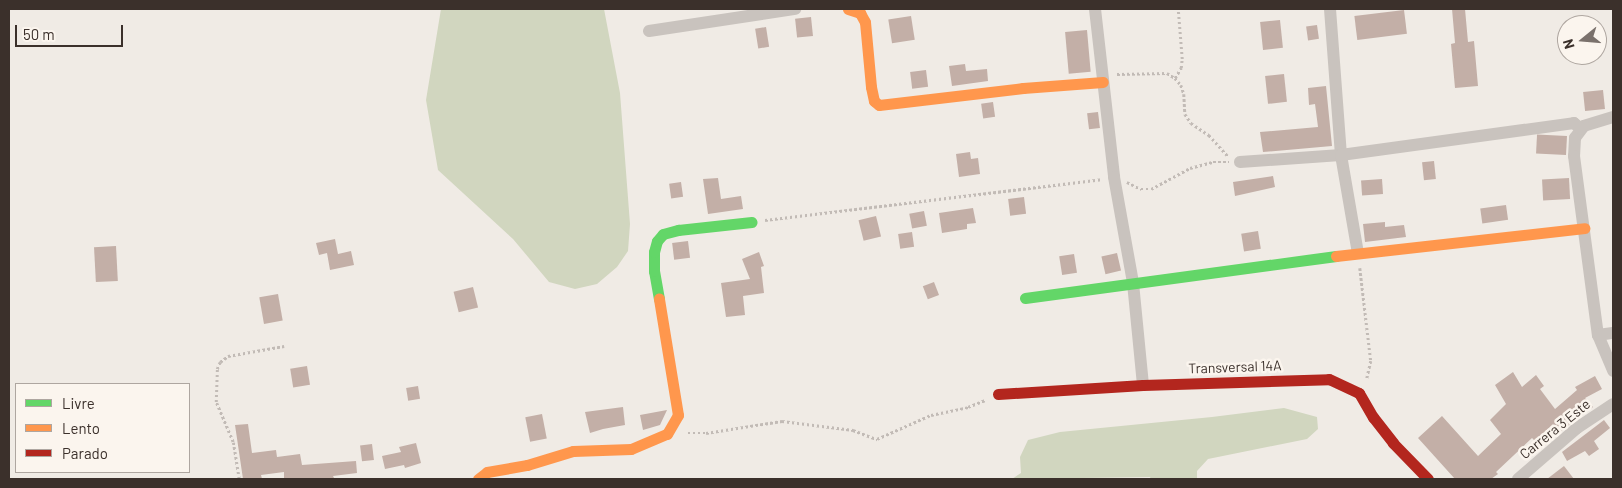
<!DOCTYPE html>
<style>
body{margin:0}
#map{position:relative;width:1622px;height:488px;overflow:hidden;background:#f0ebe5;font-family:Barlow,sans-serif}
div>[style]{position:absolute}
.green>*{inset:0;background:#d1d6bf}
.building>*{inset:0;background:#c3afa7;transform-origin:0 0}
.path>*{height:2.5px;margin-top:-1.25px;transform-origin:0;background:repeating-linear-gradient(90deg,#c2bbb6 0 2.5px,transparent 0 5px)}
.street>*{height:12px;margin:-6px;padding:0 6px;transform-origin:6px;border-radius:6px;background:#c9c3be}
.fast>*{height:11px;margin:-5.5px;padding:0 5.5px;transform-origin:5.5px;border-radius:5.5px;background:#63d668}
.slow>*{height:11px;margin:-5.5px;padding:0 5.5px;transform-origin:5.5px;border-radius:5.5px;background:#ff974d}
.jam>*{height:11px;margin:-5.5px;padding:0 5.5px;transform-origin:5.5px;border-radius:5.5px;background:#b3261e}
span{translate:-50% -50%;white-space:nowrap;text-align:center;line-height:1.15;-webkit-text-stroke:5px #fbf5ee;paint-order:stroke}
.street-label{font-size:14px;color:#3b302b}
.frame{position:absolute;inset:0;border:10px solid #3b302b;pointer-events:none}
.legend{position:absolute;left:15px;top:383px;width:175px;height:90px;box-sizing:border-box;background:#fbf5ee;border:1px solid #aea6a0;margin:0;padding:6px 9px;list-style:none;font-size:15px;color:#3b302b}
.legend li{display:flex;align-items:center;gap:10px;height:25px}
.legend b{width:25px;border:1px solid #aea6a0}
.north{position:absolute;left:1557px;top:15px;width:50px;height:50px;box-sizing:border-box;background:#fbf5ee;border:1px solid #aea6a0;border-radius:50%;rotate:253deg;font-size:14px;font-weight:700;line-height:20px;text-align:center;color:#3b302b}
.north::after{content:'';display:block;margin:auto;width:18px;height:22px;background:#7a716c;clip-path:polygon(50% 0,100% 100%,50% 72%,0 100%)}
.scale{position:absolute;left:15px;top:25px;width:108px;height:22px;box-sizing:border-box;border:2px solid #3b302b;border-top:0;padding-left:6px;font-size:15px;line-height:18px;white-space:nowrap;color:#3b302b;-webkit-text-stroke:4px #fbf5ee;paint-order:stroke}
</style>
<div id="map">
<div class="green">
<div style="clip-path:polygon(441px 9px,604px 9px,620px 93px,630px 224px,628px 251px,617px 267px,597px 284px,575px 289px,549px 282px,513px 239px,438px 170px,426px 100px)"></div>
<div style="clip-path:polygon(1284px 408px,1317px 417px,1318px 429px,1307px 439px,1208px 459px,1197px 471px,1197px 479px,1151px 479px,1150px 477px,1012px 479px,1021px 473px,1020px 457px,1028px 440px,1060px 432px,1212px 417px)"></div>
</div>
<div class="building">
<div style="clip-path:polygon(1452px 9px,1465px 9px,1468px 42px,1474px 41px,1478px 86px,1455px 88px,1451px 44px,1455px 43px)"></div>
<div style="left:1404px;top:10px;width:24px;height:50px;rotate:83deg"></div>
<div style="left:911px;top:16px;width:24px;height:23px;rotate:81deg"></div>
<div style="left:811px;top:17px;width:19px;height:16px;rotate:84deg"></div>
<div style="left:1280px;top:20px;width:28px;height:20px;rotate:84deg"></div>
<div style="left:1317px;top:25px;width:14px;height:11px;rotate:82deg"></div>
<div style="left:766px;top:27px;width:20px;height:11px;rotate:81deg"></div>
<div style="left:1087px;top:30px;width:42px;height:22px;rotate:85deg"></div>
<div style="clip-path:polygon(965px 64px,966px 71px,987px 69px,988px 81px,952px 86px,949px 66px)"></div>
<div style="left:926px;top:70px;width:17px;height:16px;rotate:83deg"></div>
<div style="left:1284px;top:74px;width:28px;height:19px;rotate:84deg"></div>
<div style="clip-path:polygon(1326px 86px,1332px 146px,1263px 152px,1260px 132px,1318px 127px,1315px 104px,1309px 105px,1308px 88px)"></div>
<div style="left:1603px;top:90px;width:19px;height:20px;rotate:84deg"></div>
<div style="left:993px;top:102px;width:15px;height:12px;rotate:82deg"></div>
<div style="left:1098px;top:112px;width:16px;height:11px;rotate:83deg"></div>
<div style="left:1567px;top:136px;width:19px;height:30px;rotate:93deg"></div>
<div style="clip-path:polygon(970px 152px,971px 159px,978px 158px,980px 174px,959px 177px,956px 154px)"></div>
<div style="left:1434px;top:161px;width:18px;height:12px;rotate:84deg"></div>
<div style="clip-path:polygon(1273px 176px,1275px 187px,1235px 196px,1233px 182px)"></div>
<div style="clip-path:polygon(718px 178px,721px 199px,741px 196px,743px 209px,708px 214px,703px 179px)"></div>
<div style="left:1569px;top:178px;width:21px;height:27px;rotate:87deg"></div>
<div style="left:1382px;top:179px;width:15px;height:21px;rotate:86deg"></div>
<div style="left:681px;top:182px;width:15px;height:12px;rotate:82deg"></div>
<div style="left:1024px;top:197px;width:17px;height:16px;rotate:83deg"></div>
<div style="left:1506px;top:205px;width:15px;height:26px;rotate:82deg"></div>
<div style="clip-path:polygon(973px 208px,976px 223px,967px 224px,967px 229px,942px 233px,939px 213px)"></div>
<div style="left:924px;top:211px;width:15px;height:15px;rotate:79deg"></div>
<div style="left:876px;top:216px;width:21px;height:18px;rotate:76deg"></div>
<div style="clip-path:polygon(1385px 222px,1385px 227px,1404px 225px,1406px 237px,1365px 242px,1363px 224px)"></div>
<div style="left:1258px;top:231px;width:18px;height:17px;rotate:81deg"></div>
<div style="left:912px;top:232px;width:15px;height:14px;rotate:82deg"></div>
<div style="clip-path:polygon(335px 239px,338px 254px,351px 251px,354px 265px,330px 270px,327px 253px,319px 255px,316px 243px)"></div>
<div style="left:688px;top:241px;width:17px;height:16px;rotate:83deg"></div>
<div style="left:116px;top:246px;width:35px;height:22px;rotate:87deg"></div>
<div style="clip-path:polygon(759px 252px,764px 266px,761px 267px,764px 293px,743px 296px,745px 315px,726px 317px,721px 283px,750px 279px,742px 259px)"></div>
<div style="left:1117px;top:253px;width:18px;height:16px;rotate:77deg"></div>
<div style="left:1074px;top:254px;width:19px;height:15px;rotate:81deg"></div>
<div style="left:934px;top:282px;width:14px;height:12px;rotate:69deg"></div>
<div style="left:473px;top:287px;width:21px;height:20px;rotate:76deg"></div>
<div style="left:278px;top:294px;width:27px;height:19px;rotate:80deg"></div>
<div style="left:307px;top:366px;width:19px;height:17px;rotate:81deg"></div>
<div style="clip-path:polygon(1513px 372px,1522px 387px,1536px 375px,1544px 386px,1540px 389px,1555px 409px,1577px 390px,1575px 387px,1595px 376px,1602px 389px,1585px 398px,1593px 407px,1560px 432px,1553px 424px,1535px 441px,1532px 438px,1496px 472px,1498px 474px,1491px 479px,1455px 479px,1418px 438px,1442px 416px,1478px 456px,1501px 434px,1490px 420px,1506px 404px,1495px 385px)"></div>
<div style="left:418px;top:386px;width:13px;height:12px;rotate:81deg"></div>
<div style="clip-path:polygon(623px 407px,625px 425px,603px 429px,590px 433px,585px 412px)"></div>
<div style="clip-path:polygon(667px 410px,660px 425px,643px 430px,640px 415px)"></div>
<div style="left:542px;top:414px;width:25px;height:17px;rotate:79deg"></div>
<div style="clip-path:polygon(1604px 420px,1610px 428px,1594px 441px,1599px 449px,1589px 456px,1585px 451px,1567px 461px,1562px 452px)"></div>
<div style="clip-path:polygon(248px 424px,252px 453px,276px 450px,277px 457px,300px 454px,302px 465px,356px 461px,357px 473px,333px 476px,334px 478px,326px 479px,284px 479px,284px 472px,261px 475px,262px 479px,243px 479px,235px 425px)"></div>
<div style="clip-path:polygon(416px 443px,421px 463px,405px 468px,404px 465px,385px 469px,382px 456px,401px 452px,399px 447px)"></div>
<div style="left:372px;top:444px;width:16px;height:12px;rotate:83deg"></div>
<div style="clip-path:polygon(1564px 466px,1574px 479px,1547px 479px)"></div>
</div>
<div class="path">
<div style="left:1117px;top:74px;width:50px;rotate:-1.1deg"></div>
<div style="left:1167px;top:73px;width:9px;rotate:32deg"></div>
<div style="left:1175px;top:78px;width:9px;rotate:49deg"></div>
<div style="left:1181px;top:85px;width:9px;rotate:72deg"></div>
<div style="left:1184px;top:94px;width:20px;rotate:87deg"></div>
<div style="left:1185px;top:114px;width:11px;rotate:56deg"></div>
<div style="left:1191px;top:123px;width:22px;rotate:34deg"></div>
<div style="left:1209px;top:135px;width:28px;rotate:48deg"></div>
<div style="left:1175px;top:78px;width:12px;rotate:-59deg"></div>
<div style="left:1181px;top:68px;width:9px;rotate:-84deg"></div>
<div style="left:1182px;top:59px;width:50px;rotate:-94.6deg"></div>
<div style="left:1127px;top:182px;width:16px;rotate:27deg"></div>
<div style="left:1141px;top:189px;width:10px"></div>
<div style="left:1151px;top:189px;width:44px;rotate:-28.3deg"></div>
<div style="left:1190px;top:168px;width:24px;rotate:-15deg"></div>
<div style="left:1213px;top:162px;width:16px"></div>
<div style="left:765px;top:220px;width:339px;rotate:-6.9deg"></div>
<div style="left:1360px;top:268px;width:94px;rotate:83.3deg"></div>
<div style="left:1371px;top:361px;width:18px;rotate:103deg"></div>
<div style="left:688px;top:433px;width:18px"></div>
<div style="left:706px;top:433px;width:77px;rotate:-9deg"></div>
<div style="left:782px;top:421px;width:72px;rotate:7.2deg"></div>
<div style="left:853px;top:430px;width:26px;rotate:21deg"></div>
<div style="left:877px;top:439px;width:59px;rotate:-24deg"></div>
<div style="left:931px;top:415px;width:38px;rotate:-12deg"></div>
<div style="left:968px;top:407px;width:18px;rotate:-22deg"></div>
<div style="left:239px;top:479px;width:37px;rotate:-99deg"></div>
<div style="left:233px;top:442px;width:43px;rotate:-113deg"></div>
<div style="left:216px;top:402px;width:33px;rotate:-88deg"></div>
<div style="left:217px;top:369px;width:8px;rotate:-67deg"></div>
<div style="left:220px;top:362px;width:10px;rotate:-37deg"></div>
<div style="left:228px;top:356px;width:57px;rotate:-10.1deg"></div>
</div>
<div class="street">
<div style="left:1095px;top:9px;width:169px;rotate:83.5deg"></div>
<div style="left:1114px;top:177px;width:108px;rotate:79.8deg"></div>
<div style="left:1133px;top:283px;width:102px;rotate:84.4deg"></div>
<div style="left:1330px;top:9px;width:146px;rotate:85.7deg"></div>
<div style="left:1341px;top:155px;width:99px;rotate:80.2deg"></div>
<div style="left:649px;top:31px;width:148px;rotate:-8.6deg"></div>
<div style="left:1613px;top:117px;width:30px;rotate:163deg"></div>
<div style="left:1584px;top:126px;width:15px;rotate:127deg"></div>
<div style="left:1575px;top:138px;width:18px;rotate:93deg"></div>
<div style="left:1574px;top:156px;width:181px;rotate:82.4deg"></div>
<div style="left:1598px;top:335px;width:39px;rotate:67deg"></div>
<div style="left:1240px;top:162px;width:101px;rotate:-4deg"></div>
<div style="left:1341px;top:155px;width:235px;rotate:-7.8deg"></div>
<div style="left:1574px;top:123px;width:9px;rotate:41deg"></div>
<div style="left:1598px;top:335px;width:15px;rotate:-8deg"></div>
<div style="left:1518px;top:479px;width:78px;rotate:-40.8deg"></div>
<div style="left:1577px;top:428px;width:43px;rotate:-33.7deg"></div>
</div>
<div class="fast">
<div style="left:1025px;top:298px;width:314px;rotate:-7.7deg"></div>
<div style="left:659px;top:299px;width:28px;rotate:-100deg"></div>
<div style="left:654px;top:271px;width:19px;rotate:-90deg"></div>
<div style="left:654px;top:252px;width:11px;rotate:-75deg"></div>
<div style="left:657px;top:241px;width:9px;rotate:-49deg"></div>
<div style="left:663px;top:234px;width:16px;rotate:-15deg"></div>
<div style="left:678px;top:230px;width:74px;rotate:-6.2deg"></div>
</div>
<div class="slow">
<div style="left:848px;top:9px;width:13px;rotate:18deg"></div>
<div style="left:860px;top:13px;width:10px;rotate:61deg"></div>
<div style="left:865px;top:22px;width:65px;rotate:84.7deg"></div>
<div style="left:871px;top:87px;width:14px;rotate:78deg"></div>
<div style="left:874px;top:101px;width:6px;rotate:39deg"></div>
<div style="left:879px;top:105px;width:145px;rotate:-6.7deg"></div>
<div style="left:1023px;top:88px;width:80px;rotate:-4.3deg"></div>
<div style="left:1336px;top:256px;width:250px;rotate:-6.4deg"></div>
<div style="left:478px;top:479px;width:11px;rotate:-38deg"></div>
<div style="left:487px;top:472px;width:41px;rotate:-9.9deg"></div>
<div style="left:527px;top:465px;width:48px;rotate:-16.9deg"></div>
<div style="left:573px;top:451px;width:58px;rotate:-2deg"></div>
<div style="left:631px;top:449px;width:39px;rotate:-23deg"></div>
<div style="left:667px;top:434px;width:22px;rotate:-60deg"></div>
<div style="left:678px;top:415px;width:118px;rotate:-99.3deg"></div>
</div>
<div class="jam">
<div style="left:998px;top:394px;width:145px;rotate:-3.6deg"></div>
<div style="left:1143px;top:385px;width:186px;rotate:-1.8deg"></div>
<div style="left:1329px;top:379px;width:33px;rotate:25deg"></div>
<div style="left:1359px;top:393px;width:28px;rotate:60deg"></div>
<div style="left:1373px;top:417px;width:33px;rotate:52deg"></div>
<div style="left:1393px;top:443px;width:50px;rotate:45.8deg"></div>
</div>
<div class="street-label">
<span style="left:1235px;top:367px;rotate:-2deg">Transversal 14A</span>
<span style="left:1555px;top:429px;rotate:-39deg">Carrera 3 Este</span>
</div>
<div class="frame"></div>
<ul class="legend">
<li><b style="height:6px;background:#63d668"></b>Livre</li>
<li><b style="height:6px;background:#ff974d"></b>Lento</li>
<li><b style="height:6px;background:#b3261e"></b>Parado</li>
</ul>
<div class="north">N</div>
<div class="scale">50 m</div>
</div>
